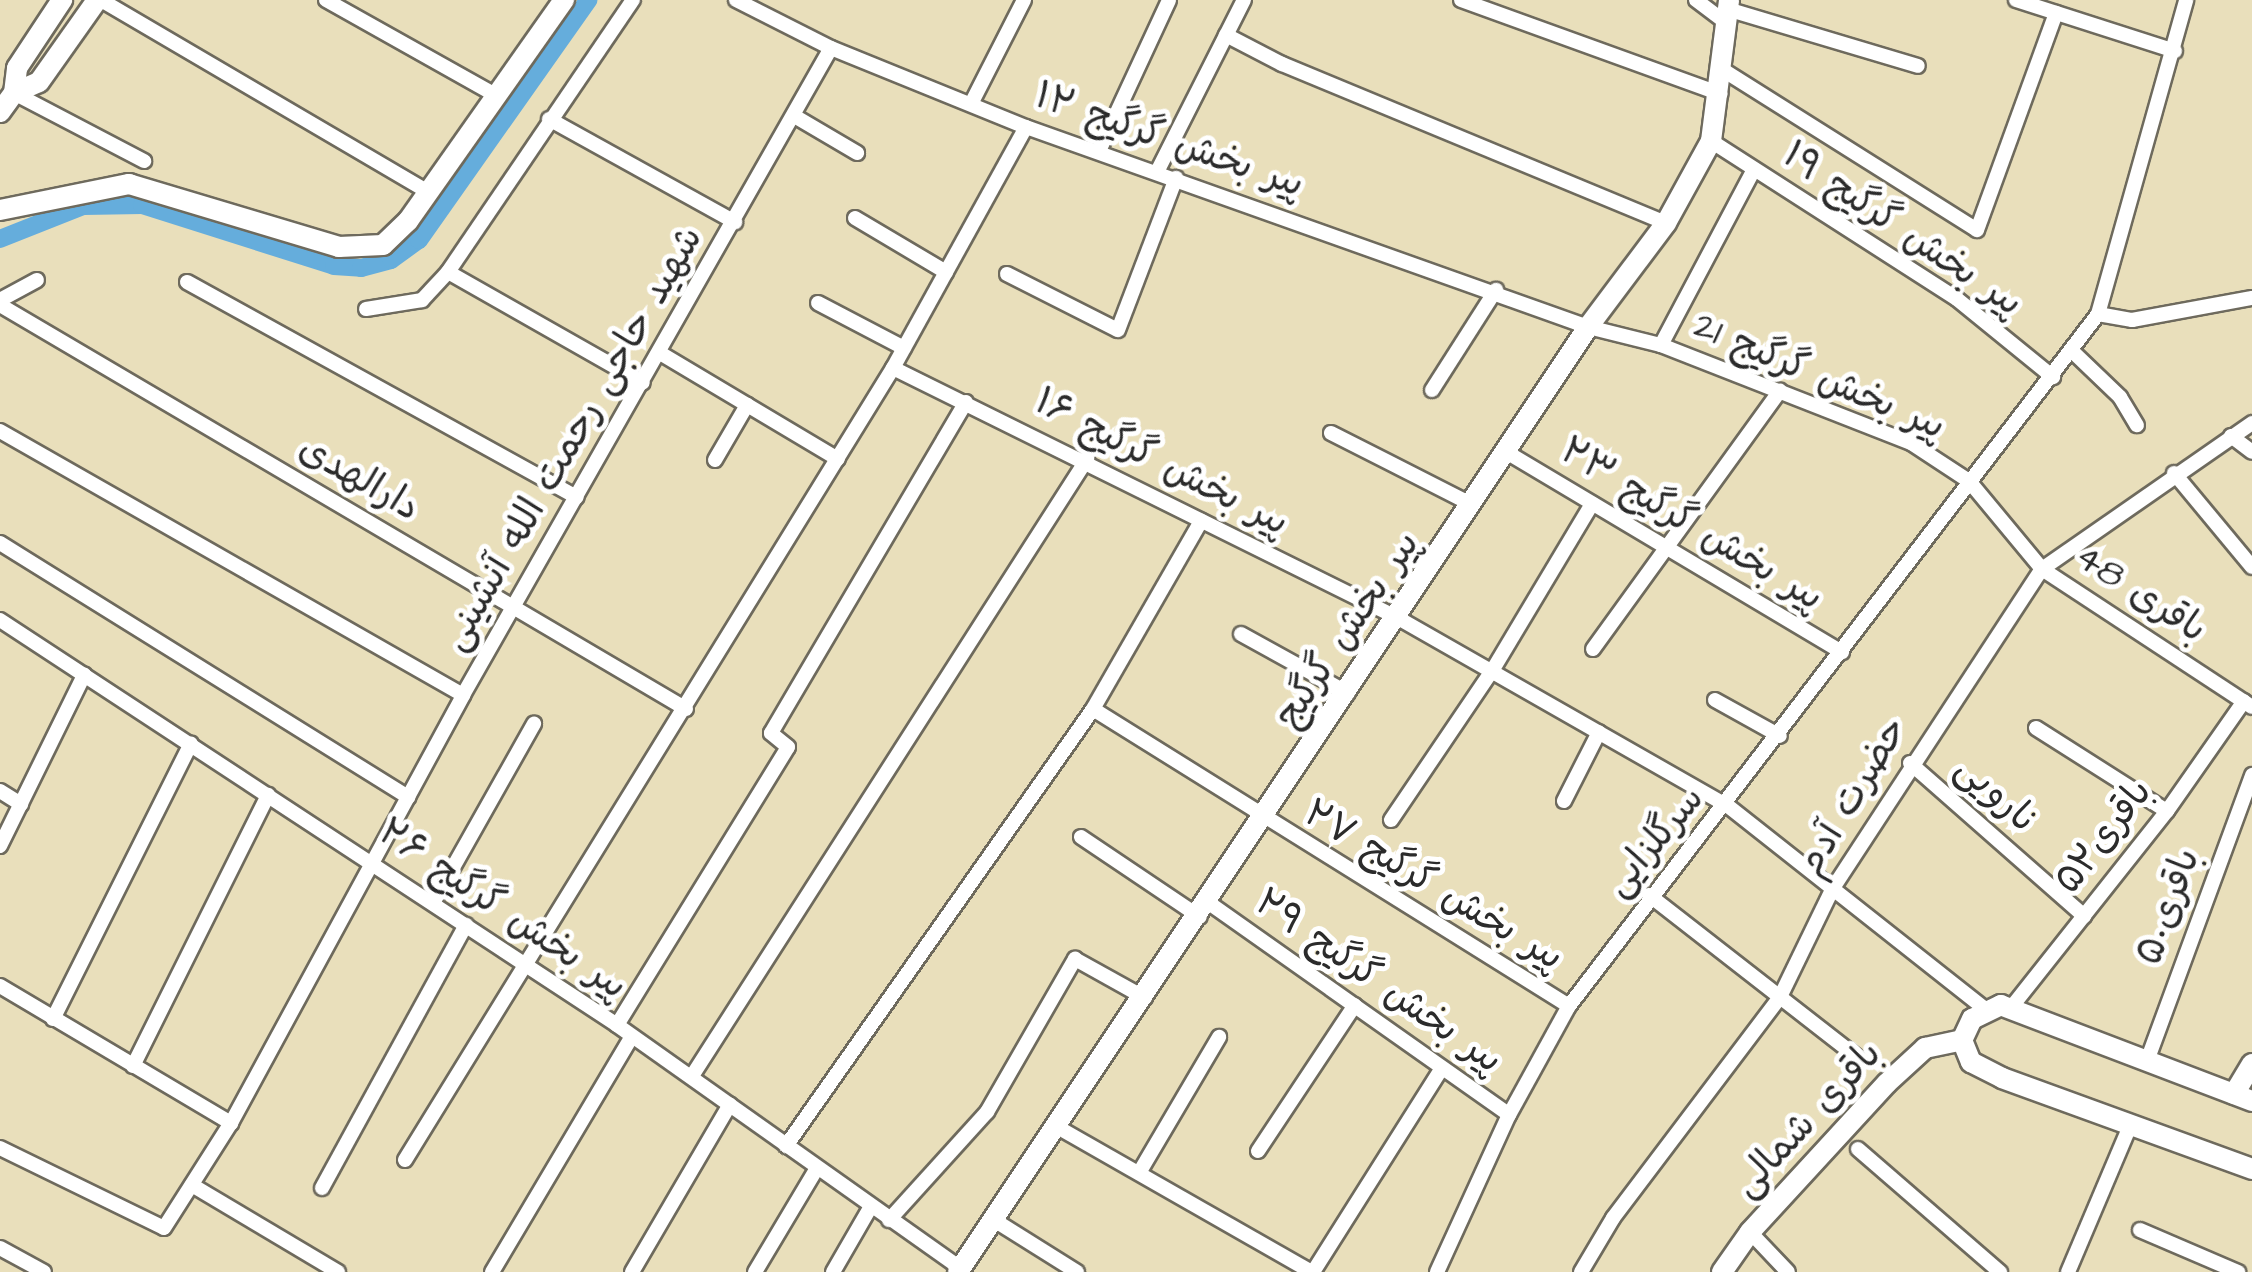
<!DOCTYPE html>
<meta charset="utf-8">
<style>
body{margin:0}
#map{position:relative;width:2252px;height:1272px;overflow:hidden;background:#e9dfbb;font-family:"Architects Daughter","Playpen Sans Arabic",sans-serif}
div>[style]{position:absolute}
.canal>*{height:18px;margin:-9px;padding:0 9px;transform-origin:9px;border-radius:9px;background:#65addc}
.roads{filter:drop-shadow(2px 0 #6e6a5d) drop-shadow(-2px 0 #6e6a5d) drop-shadow(0 2px #6e6a5d) drop-shadow(0 -2px #6e6a5d)}
.street>*{height:14px;margin:-7px;padding:0 7px;transform-origin:7px;border-radius:7px;background:#fff}
.secondary>*{height:20px;margin:-10px;padding:0 10px;transform-origin:10px;border-radius:10px;background:#fff}
span{translate:-50% -50%;white-space:nowrap;text-align:center;line-height:1.15;-webkit-text-stroke:10px #fff;paint-order:stroke}
.street-label{font-size:38px;color:#2b2b2b}
</style>
<div id="map">
<div class="canal">
<div style="left:0;top:239px;width:89px;rotate:-21.7deg"></div>
<div style="left:83px;top:206px;width:59px;rotate:-1deg"></div>
<div style="left:142px;top:205px;width:201px;rotate:17.6deg"></div>
<div style="left:334px;top:266px;width:27px;rotate:4deg"></div>
<div style="left:361px;top:268px;width:31px;rotate:-15deg"></div>
<div style="left:391px;top:260px;width:34px;rotate:-36deg"></div>
<div style="left:419px;top:240px;width:294px;rotate:-54.8deg"></div>
</div>
<div class="roads">
<div class="street">
<div style="left:101px;top:0;width:379px;rotate:30.4deg"></div>
<div style="left:326px;top:0;width:196px;rotate:29.3deg"></div>
<div style="left:736px;top:0;width:106px;rotate:26.8deg"></div>
<div style="left:831px;top:48px;width:210px;rotate:22.1deg"></div>
<div style="left:1026px;top:127px;width:597px;rotate:19.59deg"></div>
<div style="left:1588px;top:327px;width:75px;rotate:13.9deg"></div>
<div style="left:1661px;top:345px;width:269px;rotate:21.4deg"></div>
<div style="left:1911px;top:443px;width:69px;rotate:33.2deg"></div>
<div style="left:1969px;top:481px;width:114px;rotate:50.3deg"></div>
<div style="left:2042px;top:569px;width:251px;rotate:33.3deg"></div>
<div style="left:1461px;top:0;width:276px;rotate:19.9deg"></div>
<div style="left:1696px;top:0;width:39px;rotate:37deg"></div>
<div style="left:2016px;top:0;width:167px;rotate:17.8deg"></div>
<div style="left:1727px;top:9px;width:199px;rotate:16.6deg"></div>
<div style="left:1226px;top:35px;width:63px;rotate:27.4deg"></div>
<div style="left:1282px;top:64px;width:416px;rotate:22.5deg"></div>
<div style="left:1723px;top:70px;width:300px;rotate:32.2deg"></div>
<div style="left:1977px;top:230px;width:231px;rotate:-70deg"></div>
<div style="left:14px;top:93px;width:147px;rotate:27.6deg"></div>
<div style="left:971px;top:104px;width:117px;rotate:-63deg"></div>
<div style="left:796px;top:117px;width:71px;rotate:30.5deg"></div>
<div style="left:549px;top:119px;width:213px;rotate:29deg"></div>
<div style="left:1711px;top:141px;width:292px;rotate:32.7deg"></div>
<div style="left:1957px;top:299px;width:124px;rotate:39.1deg"></div>
<div style="left:1099px;top:151px;width:166px;rotate:-65.1deg"></div>
<div style="left:1157px;top:172px;width:193px;rotate:-63.2deg"></div>
<div style="left:855px;top:218px;width:106px;rotate:30.7deg"></div>
<div style="left:448px;top:272px;width:224px;rotate:29.6deg"></div>
<div style="left:1007px;top:274px;width:124px;rotate:26.8deg"></div>
<div style="left:1118px;top:330px;width:163px;rotate:-69.1deg"></div>
<div style="left:187px;top:282px;width:445px;rotate:28.9deg"></div>
<div style="left:0;top:300px;width:42px;rotate:-28.4deg"></div>
<div style="left:818px;top:303px;width:97px;rotate:27.6deg"></div>
<div style="left:0;top:305px;width:796px;rotate:30.49deg"></div>
<div style="left:366px;top:309px;width:57px;rotate:-9.1deg"></div>
<div style="left:422px;top:300px;width:38px;rotate:-47deg"></div>
<div style="left:448px;top:272px;width:329px;rotate:-55.8deg"></div>
<div style="left:2098px;top:314px;width:35px;rotate:10deg"></div>
<div style="left:2132px;top:320px;width:122px;rotate:-10.4deg"></div>
<div style="left:1661px;top:345px;width:199px;rotate:-62.1deg"></div>
<div style="left:2071px;top:350px;width:68px;rotate:43.8deg"></div>
<div style="left:2120px;top:397px;width:33px;rotate:59deg"></div>
<div style="left:660px;top:353px;width:207px;rotate:30.8deg"></div>
<div style="left:893px;top:368px;width:563px;rotate:26.34deg"></div>
<div style="left:1398px;top:618px;width:380px;rotate:29.7deg"></div>
<div style="left:1728px;top:806px;width:328px;rotate:38.3deg"></div>
<div style="left:1432px;top:390px;width:119px;rotate:-57.4deg"></div>
<div style="left:0;top:431px;width:533px;rotate:29.69deg"></div>
<div style="left:1331px;top:433px;width:159px;rotate:26.9deg"></div>
<div style="left:2231px;top:436px;width:26px;rotate:37deg"></div>
<div style="left:1508px;top:453px;width:389px;rotate:30.8deg"></div>
<div style="left:715px;top:460px;width:64px;rotate:-59.8deg"></div>
<div style="left:2174px;top:473px;width:122px;rotate:50.3deg"></div>
<div style="left:0;top:543px;width:481px;rotate:31.9deg"></div>
<div style="left:0;top:620px;width:738px;rotate:33.28deg"></div>
<div style="left:617px;top:1025px;width:420px;rotate:35.3deg"></div>
<div style="left:1241px;top:634px;width:122px;rotate:28.9deg"></div>
<div style="left:1593px;top:649px;width:319px;rotate:-54.1deg"></div>
<div style="left:1715px;top:700px;width:74px;rotate:29deg"></div>
<div style="left:1093px;top:709px;width:561px;rotate:31.96deg"></div>
<div style="left:2036px;top:728px;width:155px;rotate:32.4deg"></div>
<div style="left:1910px;top:763px;width:232px;rotate:41.3deg"></div>
<div style="left:0;top:791px;width:25px;rotate:32deg"></div>
<div style="left:1564px;top:801px;width:77px;rotate:-63.1deg"></div>
<div style="left:1391px;top:820px;width:180px;rotate:-55.9deg"></div>
<div style="left:1492px;top:671px;width:195px;rotate:-59.1deg"></div>
<div style="left:1081px;top:837px;width:143px;rotate:33.9deg"></div>
<div style="left:0;top:846px;width:191px;rotate:-63.8deg"></div>
<div style="left:1649px;top:895px;width:262px;rotate:37.9deg"></div>
<div style="left:433px;top:903px;width:206px;rotate:-60.6deg"></div>
<div style="left:1209px;top:903px;width:367px;rotate:35.2deg"></div>
<div style="left:0;top:986px;width:269px;rotate:30.7deg"></div>
<div style="left:2010px;top:1009px;width:253px;rotate:-51.6deg"></div>
<div style="left:2167px;top:811px;width:134px;rotate:-55deg"></div>
<div style="left:53px;top:1019px;width:308px;rotate:-63.4deg"></div>
<div style="left:617px;top:1025px;width:326px;rotate:-58.4deg"></div>
<div style="left:788px;top:747px;width:22px;rotate:-141deg"></div>
<div style="left:771px;top:733px;width:384px;rotate:-59.5deg"></div>
<div style="left:2147px;top:1061px;width:305px;rotate:-69.8deg"></div>
<div style="left:133px;top:1066px;width:303px;rotate:-63.5deg"></div>
<div style="left:692px;top:1076px;width:733px;rotate:-57.37deg"></div>
<div style="left:1059px;top:1128px;width:290px;rotate:29.7deg"></div>
<div style="left:786px;top:1146px;width:534px;rotate:-54.91deg"></div>
<div style="left:1093px;top:709px;width:217px;rotate:-60.1deg"></div>
<div style="left:0;top:1148px;width:182px;rotate:26deg"></div>
<div style="left:164px;top:1228px;width:125px;rotate:-57.5deg"></div>
<div style="left:231px;top:1123px;width:487px;rotate:-61.5deg"></div>
<div style="left:463px;top:695px;width:744px;rotate:-60.37deg"></div>
<div style="left:1858px;top:1149px;width:188px;rotate:40.9deg"></div>
<div style="left:1258px;top:1151px;width:175px;rotate:-56.4deg"></div>
<div style="left:405px;top:1160px;width:930px;rotate:-58.36deg"></div>
<div style="left:893px;top:368px;width:275px;rotate:-61.1deg"></div>
<div style="left:1139px;top:1173px;width:158px;rotate:-59.5deg"></div>
<div style="left:192px;top:1185px;width:170px;rotate:30.8deg"></div>
<div style="left:322px;top:1188px;width:300px;rotate:-61.3deg"></div>
<div style="left:889px;top:1220px;width:146px;rotate:-47.8deg"></div>
<div style="left:987px;top:1112px;width:177px;rotate:-60.1deg"></div>
<div style="left:1075px;top:959px;width:80px;rotate:29.1deg"></div>
<div style="left:994px;top:1220px;width:98px;rotate:32.1deg"></div>
<div style="left:2140px;top:1230px;width:107px;rotate:23.2deg"></div>
<div style="left:1750px;top:1232px;width:55px;rotate:46.5deg"></div>
<div style="left:0;top:1248px;width:50px;rotate:28.6deg"></div>
<div style="left:492px;top:1272px;width:274px;rotate:-59.3deg"></div>
<div style="left:632px;top:1272px;width:194px;rotate:-59.7deg"></div>
<div style="left:755px;top:1272px;width:121px;rotate:-59.2deg"></div>
<div style="left:833px;top:1272px;width:74px;rotate:-60deg"></div>
<div style="left:1313px;top:1272px;width:241px;rotate:-57.7deg"></div>
<div style="left:1437px;top:1272px;width:173px;rotate:-65.4deg"></div>
<div style="left:1509px;top:1115px;width:124px;rotate:-61.2deg"></div>
<div style="left:1569px;top:1006px;width:871px;rotate:-52.6deg"></div>
<div style="left:2098px;top:314px;width:326px;rotate:-74.3deg"></div>
<div style="left:1581px;top:1272px;width:63px;rotate:-59.3deg"></div>
<div style="left:1613px;top:1218px;width:277px;rotate:-52.9deg"></div>
<div style="left:1780px;top:997px;width:121px;rotate:-64.1deg"></div>
<div style="left:1833px;top:888px;width:381px;rotate:-56.8deg"></div>
<div style="left:2042px;top:569px;width:256px;rotate:-34.8deg"></div>
<div style="left:2068px;top:1272px;width:156px;rotate:-67deg"></div>
</div>
<div class="secondary">
<div style="left:14px;top:93px;width:25px;rotate:-83deg"></div>
<div style="left:17px;top:68px;width:82px;rotate:-56.5deg"></div>
<div style="left:0;top:112px;width:24px;rotate:-54deg"></div>
<div style="left:14px;top:93px;width:27px;rotate:-24deg"></div>
<div style="left:39px;top:82px;width:100px;rotate:-54.7deg"></div>
<div style="left:0;top:210px;width:132px;rotate:-11.4deg"></div>
<div style="left:129px;top:184px;width:219px;rotate:16.7deg"></div>
<div style="left:339px;top:247px;width:44px;rotate:-2.6deg"></div>
<div style="left:383px;top:245px;width:35px;rotate:-44deg"></div>
<div style="left:408px;top:221px;width:271px;rotate:-54.8deg"></div>
<div style="left:2234px;top:1094px;width:35px;rotate:-59deg"></div>
<div style="left:2252px;top:1101px;width:269px;rotate:-159.1deg"></div>
<div style="left:2001px;top:1005px;width:32px;rotate:154deg"></div>
<div style="left:1972px;top:1019px;width:23px;rotate:115deg"></div>
<div style="left:1962px;top:1040px;width:24px;rotate:68deg"></div>
<div style="left:1971px;top:1062px;width:35px;rotate:27deg"></div>
<div style="left:2002px;top:1078px;width:266px;rotate:20deg"></div>
<div style="left:958px;top:1272px;width:1136px;rotate:-56.31deg"></div>
<div style="left:1588px;top:327px;width:130px;rotate:-53.1deg"></div>
<div style="left:1666px;top:223px;width:94px;rotate:-61.2deg"></div>
<div style="left:1711px;top:141px;width:142px;rotate:-82.7deg"></div>
<div style="left:1722px;top:1272px;width:49px;rotate:-55deg"></div>
<div style="left:1750px;top:1232px;width:202px;rotate:-47.4deg"></div>
<div style="left:1887px;top:1083px;width:52px;rotate:-42.6deg"></div>
<div style="left:1925px;top:1048px;width:38px;rotate:-12deg"></div>
</div>
</div>
<div class="street-label">
<span style="left:1169px;top:141px;rotate:19deg">پیر بخش گرگیج ۱۲</span>
<span style="left:1902px;top:230px;rotate:34deg">پیر بخش گرگیج ۱۹</span>
<span style="left:1819px;top:377px;rotate:23deg">پیر بخش گرگیج 21</span>
<span style="left:573px;top:439px;rotate:-60deg">شهید حاجی رحمت الله آنشینی</span>
<span style="left:1161px;top:463px;rotate:27deg">پیر بخش گرگیج ۱۶</span>
<span style="left:359px;top:479px;rotate:30deg">دارالهدی</span>
<span style="left:1691px;top:525px;rotate:31deg">پیر بخش گرگیج ۲۳</span>
<span style="left:2140px;top:594px;rotate:33deg">باقری 48</span>
<span style="left:1348px;top:630px;rotate:-56deg">پیر بخش گرگیج</span>
<span style="left:1996px;top:795px;rotate:42deg">نارویی</span>
<span style="left:1853px;top:797px;rotate:-59deg">حضرت آدم</span>
<span style="left:2104px;top:837px;rotate:-52deg">باقری۵۲</span>
<span style="left:1655px;top:842px;rotate:-50deg">سرگلزایی</span>
<span style="left:1433px;top:886px;rotate:31deg">پیر بخش گرگیج ۲۷</span>
<span style="left:2169px;top:907px;rotate:-70deg">باقری۵۰</span>
<span style="left:502px;top:910px;rotate:34deg">پیر بخش گرگیج ۲۶</span>
<span style="left:1378px;top:982px;rotate:35deg">پیر بخش گرگیج ۲۹</span>
<span style="left:1808px;top:1120px;rotate:-47deg">باقری شمالی</span>
</div>
</div>
